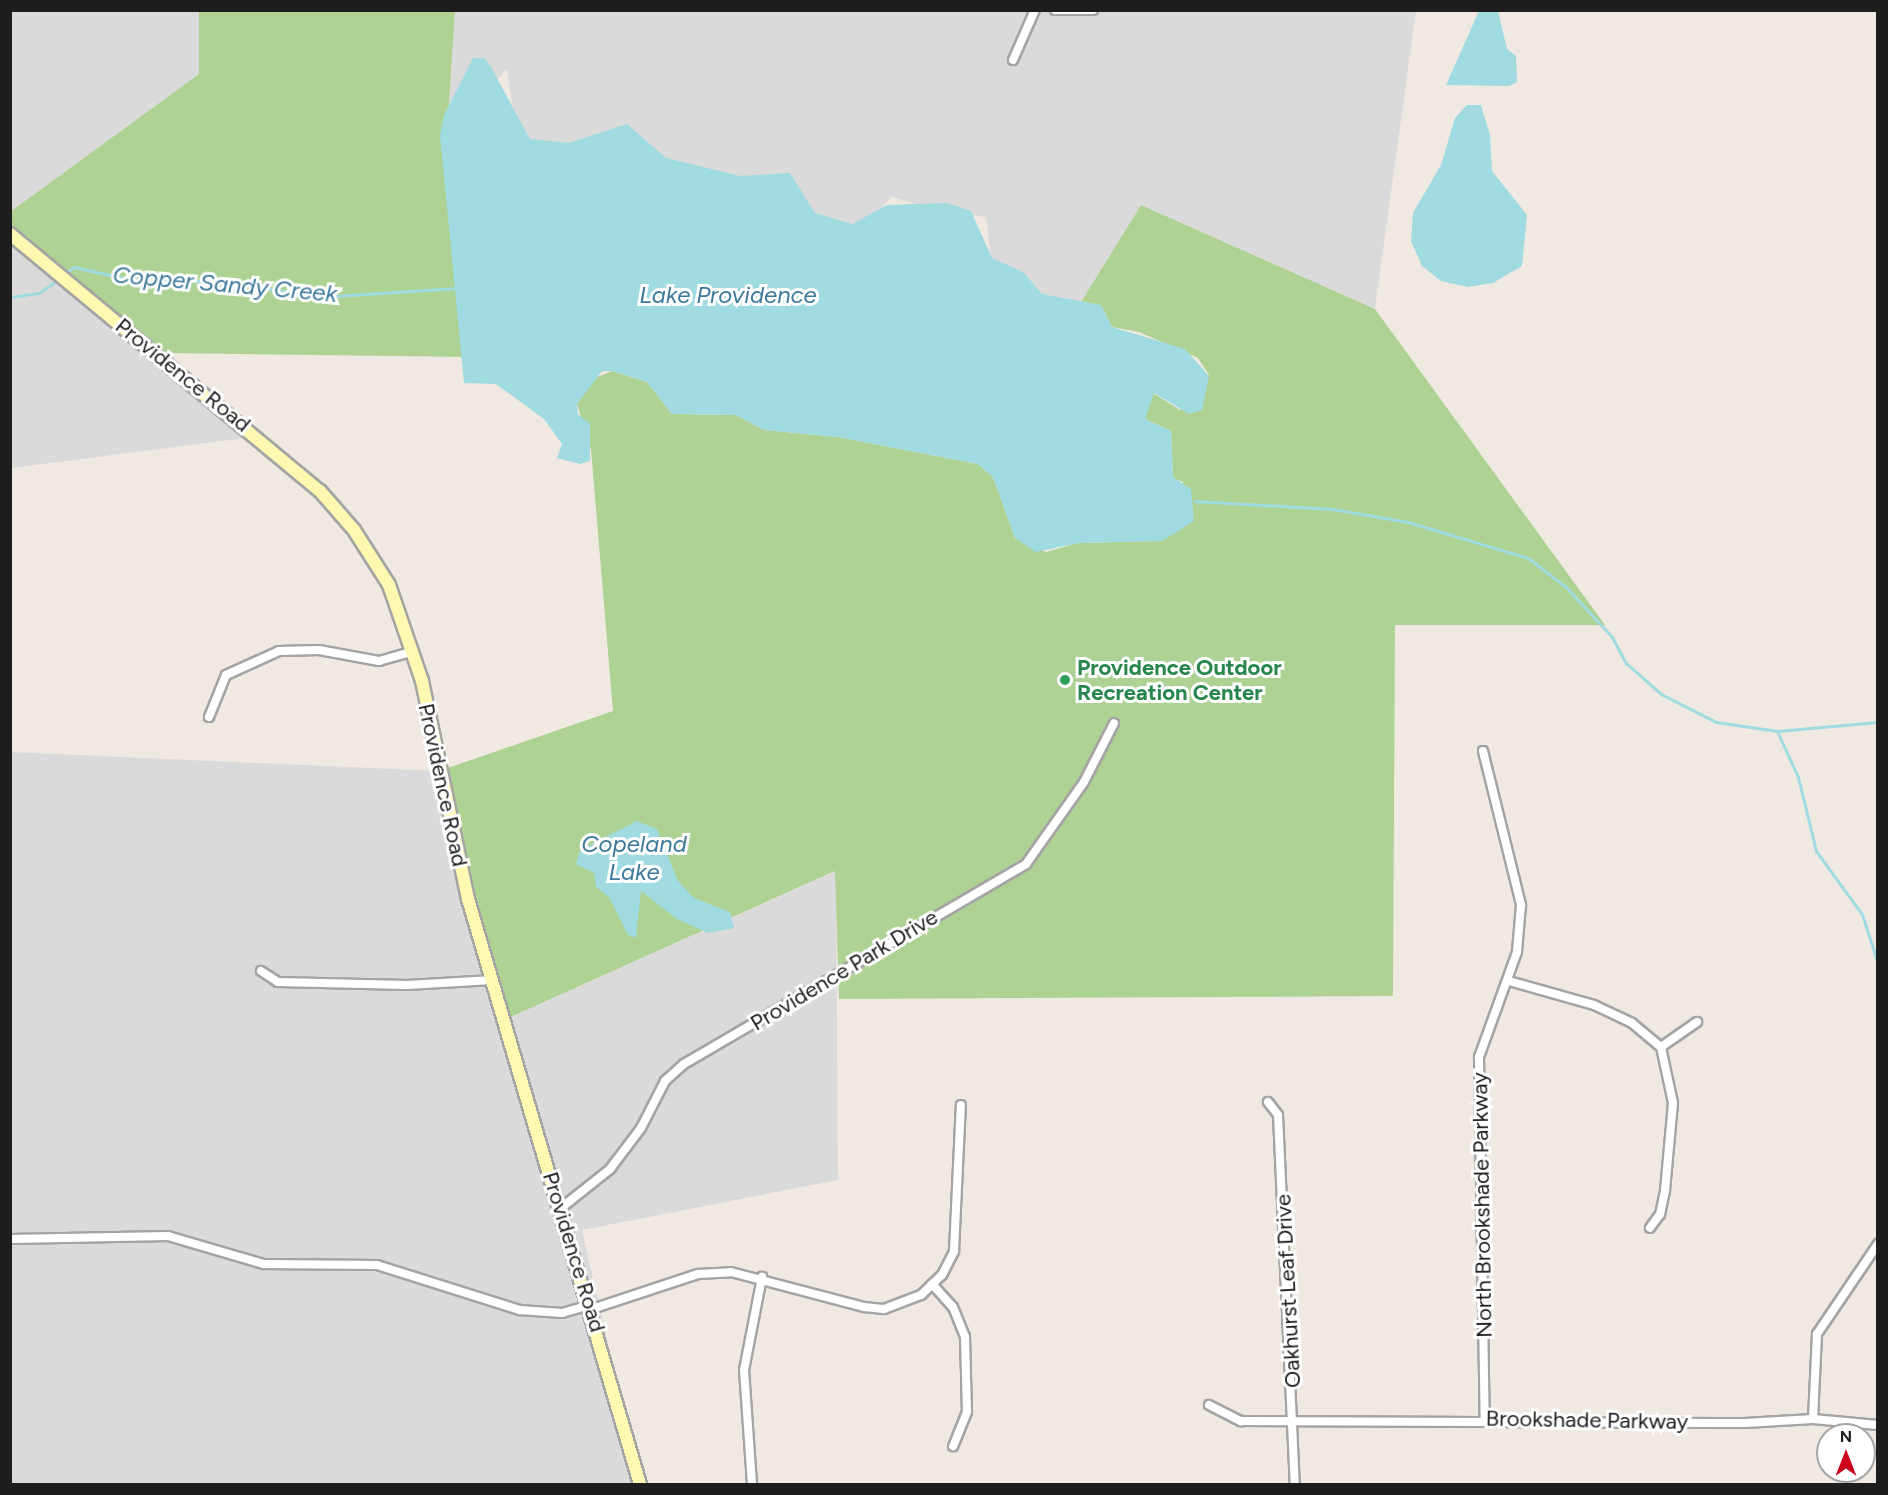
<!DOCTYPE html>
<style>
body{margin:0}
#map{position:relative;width:1888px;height:1495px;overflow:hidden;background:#efe9e2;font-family:Figtree,sans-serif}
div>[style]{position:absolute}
.residential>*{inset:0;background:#dbdada}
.forest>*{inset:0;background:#aed293}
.water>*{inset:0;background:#9fdbe1}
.stream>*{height:3px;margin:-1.5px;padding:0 1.5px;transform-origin:1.5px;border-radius:1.5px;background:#9fdbe1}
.roads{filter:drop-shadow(2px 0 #a4a4a4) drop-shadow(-2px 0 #a4a4a4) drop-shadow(0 2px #a4a4a4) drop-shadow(0 -2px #a4a4a4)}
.street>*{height:8px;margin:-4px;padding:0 4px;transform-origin:4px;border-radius:4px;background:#fff}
.secondary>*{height:12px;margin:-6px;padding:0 6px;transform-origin:6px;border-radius:6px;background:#fef8b1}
.dots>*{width:16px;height:16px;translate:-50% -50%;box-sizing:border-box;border:3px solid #fff;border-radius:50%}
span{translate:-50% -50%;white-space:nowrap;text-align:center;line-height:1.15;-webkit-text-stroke:6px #fff;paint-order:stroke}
.street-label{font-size:22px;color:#1d1d1d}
.leisure-label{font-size:22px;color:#27864d;font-weight:700}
.left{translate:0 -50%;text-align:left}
.water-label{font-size:24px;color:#3c799c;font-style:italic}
.frame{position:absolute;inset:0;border:12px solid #1d1d1d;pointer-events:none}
.north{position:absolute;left:1816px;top:1423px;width:60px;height:60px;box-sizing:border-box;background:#fff;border:2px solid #a5a5a5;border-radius:50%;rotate:0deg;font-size:16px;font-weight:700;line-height:24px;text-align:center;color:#1d1d1d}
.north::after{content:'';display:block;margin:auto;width:21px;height:27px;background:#ca001c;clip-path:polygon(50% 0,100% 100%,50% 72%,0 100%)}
</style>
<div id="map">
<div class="residential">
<div style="clip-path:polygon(11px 11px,199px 11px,199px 74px,11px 212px)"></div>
<div style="clip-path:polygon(455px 11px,1416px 11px,1375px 309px,1141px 205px,1081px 302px,1021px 292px,991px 257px,986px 217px,941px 212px,892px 197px,852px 237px,723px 188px,518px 143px,507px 69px,447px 133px)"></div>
<div style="clip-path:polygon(10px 236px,164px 353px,254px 437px,11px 468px)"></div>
<div style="clip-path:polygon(11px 752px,439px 771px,504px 1020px,836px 871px,838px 1180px,582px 1230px,640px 1484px,11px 1484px)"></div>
</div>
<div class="forest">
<div style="clip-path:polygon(199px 11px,455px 11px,447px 133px,453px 261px,473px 357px,164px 353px,11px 236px,10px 212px,199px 74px)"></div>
<div style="clip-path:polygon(1141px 205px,1375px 309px,1605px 625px,1395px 625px,1393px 996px,839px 999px,835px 871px,504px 1020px,439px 771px,613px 711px,591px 450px,577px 404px,595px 378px,612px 371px,647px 382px,672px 414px,736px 415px,764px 430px,838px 437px,978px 464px,993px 477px,1015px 538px,1046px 552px,1078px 543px,1162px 541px,1183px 482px,1173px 478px,1171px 431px,1145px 419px,1147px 401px,1153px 393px,1180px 410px,1209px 375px,1198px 358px,1139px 332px,1112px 327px,1101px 305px,1081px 302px)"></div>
</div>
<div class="water">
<div style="clip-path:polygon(1479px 11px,1498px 11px,1507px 49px,1516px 56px,1517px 82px,1509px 86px,1446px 85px)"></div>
<div style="clip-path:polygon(473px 58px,484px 58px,491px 67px,530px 139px,569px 143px,627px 124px,666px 158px,740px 176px,790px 173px,815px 213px,852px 224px,887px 205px,947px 203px,971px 211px,992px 258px,1023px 272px,1042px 294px,1101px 305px,1112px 327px,1185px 349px,1209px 376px,1202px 410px,1189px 414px,1154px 393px,1145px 419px,1171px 431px,1173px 477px,1191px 489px,1194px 521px,1162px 541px,1079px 543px,1036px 552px,1015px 538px,993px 477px,978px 464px,838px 437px,764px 430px,736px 415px,672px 414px,647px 382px,612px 371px,602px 371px,577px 404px,578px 414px,590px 424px,590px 461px,580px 464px,557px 458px,562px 444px,544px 419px,496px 384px,464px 383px,440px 135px,444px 115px)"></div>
<div style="clip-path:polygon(1467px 105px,1481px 105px,1490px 135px,1492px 171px,1527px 215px,1522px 266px,1493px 283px,1468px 287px,1441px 281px,1422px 266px,1411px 241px,1413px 213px,1441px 165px,1455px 118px)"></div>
<div style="clip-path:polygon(637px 821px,657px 829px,678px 881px,694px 898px,730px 912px,734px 928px,708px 933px,677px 919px,641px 891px,636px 938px,628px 935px,609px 897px,596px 887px,594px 873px,576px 864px,580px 850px)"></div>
</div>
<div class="stream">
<div style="left:68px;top:271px;width:7px;rotate:-34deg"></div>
<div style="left:74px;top:267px;width:65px;rotate:12.5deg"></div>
<div style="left:137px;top:281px;width:82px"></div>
<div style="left:219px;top:281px;width:102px;rotate:9deg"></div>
<div style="left:320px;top:297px;width:137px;rotate:-3.8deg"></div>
<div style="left:10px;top:297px;width:29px;rotate:-8deg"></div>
<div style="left:39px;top:293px;width:21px;rotate:-35deg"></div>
<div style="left:1195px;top:501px;width:137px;rotate:3.3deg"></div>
<div style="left:1332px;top:509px;width:77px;rotate:9.7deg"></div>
<div style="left:1408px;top:522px;width:125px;rotate:16.7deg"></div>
<div style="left:1528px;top:558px;width:48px;rotate:37.3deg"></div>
<div style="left:1566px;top:587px;width:68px;rotate:47.4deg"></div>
<div style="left:1612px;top:637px;width:30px;rotate:62deg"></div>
<div style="left:1626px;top:663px;width:47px;rotate:41.5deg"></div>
<div style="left:1661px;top:694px;width:62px;rotate:27deg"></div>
<div style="left:1716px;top:722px;width:62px;rotate:8.4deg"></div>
<div style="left:1777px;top:731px;width:101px;rotate:-5.1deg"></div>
<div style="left:1777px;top:731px;width:51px;rotate:65.5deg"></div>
<div style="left:1798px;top:777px;width:76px;rotate:76.3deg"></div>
<div style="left:1816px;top:851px;width:78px;rotate:53.9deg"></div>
<div style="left:1862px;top:914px;width:52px;rotate:72.3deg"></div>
</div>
<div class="roads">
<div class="street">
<div style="left:1055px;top:10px;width:38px"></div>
<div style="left:1013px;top:60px;width:55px;rotate:-66.3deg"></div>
<div style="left:209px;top:717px;width:45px;rotate:-68deg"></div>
<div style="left:226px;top:675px;width:58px;rotate:-24.4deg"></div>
<div style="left:279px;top:651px;width:40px;rotate:-1.4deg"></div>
<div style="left:319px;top:650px;width:61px;rotate:10.4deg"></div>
<div style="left:379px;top:661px;width:36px;rotate:-16deg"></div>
<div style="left:1483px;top:751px;width:159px;rotate:76.1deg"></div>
<div style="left:1521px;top:905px;width:47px;rotate:94.9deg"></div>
<div style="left:1517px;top:952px;width:112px;rotate:109.9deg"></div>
<div style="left:1479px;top:1057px;width:362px;rotate:89.1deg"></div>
<div style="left:261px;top:971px;width:20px;rotate:33deg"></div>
<div style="left:278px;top:982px;width:129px;rotate:1.3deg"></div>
<div style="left:407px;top:985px;width:86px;rotate:-3.3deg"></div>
<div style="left:1509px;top:981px;width:88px;rotate:15.8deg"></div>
<div style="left:1594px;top:1005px;width:42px;rotate:25.3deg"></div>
<div style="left:1632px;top:1023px;width:38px;rotate:40deg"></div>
<div style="left:1661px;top:1047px;width:57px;rotate:77.9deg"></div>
<div style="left:1673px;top:1103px;width:88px;rotate:95.2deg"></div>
<div style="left:1665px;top:1191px;width:24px;rotate:102deg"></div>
<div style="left:1660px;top:1214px;width:17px;rotate:126deg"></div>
<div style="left:1661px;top:1047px;width:44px;rotate:-34.8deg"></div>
<div style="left:1268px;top:1102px;width:16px;rotate:52deg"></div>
<div style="left:1278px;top:1115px;width:369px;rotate:87.4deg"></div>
<div style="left:561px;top:1208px;width:63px;rotate:-38.5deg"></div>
<div style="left:610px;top:1169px;width:51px;rotate:-52.9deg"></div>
<div style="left:641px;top:1128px;width:53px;rotate:-62.9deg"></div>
<div style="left:665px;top:1081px;width:25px;rotate:-42deg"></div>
<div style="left:684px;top:1064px;width:396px;rotate:-30.3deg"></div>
<div style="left:1026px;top:864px;width:100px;rotate:-54.7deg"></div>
<div style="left:1084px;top:782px;width:66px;rotate:-63deg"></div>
<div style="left:10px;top:1239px;width:158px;rotate:-1.1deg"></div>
<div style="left:168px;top:1236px;width:100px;rotate:16.3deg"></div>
<div style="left:264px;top:1264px;width:113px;rotate:0.5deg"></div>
<div style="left:377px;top:1265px;width:150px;rotate:17.5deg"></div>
<div style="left:520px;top:1310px;width:42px;rotate:4.1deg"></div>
<div style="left:562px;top:1313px;width:29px;rotate:-16deg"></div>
<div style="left:932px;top:1284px;width:31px;rotate:48deg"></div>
<div style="left:953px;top:1307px;width:32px;rotate:68deg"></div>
<div style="left:965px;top:1337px;width:75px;rotate:88.5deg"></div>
<div style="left:967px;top:1412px;width:37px;rotate:112deg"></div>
<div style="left:592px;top:1309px;width:112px;rotate:-18.3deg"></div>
<div style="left:698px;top:1274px;width:33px;rotate:-3deg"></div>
<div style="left:731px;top:1272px;width:138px;rotate:14.7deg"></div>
<div style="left:864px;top:1307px;width:20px;rotate:6deg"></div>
<div style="left:884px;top:1309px;width:40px;rotate:-21deg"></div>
<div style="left:921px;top:1295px;width:29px;rotate:-44deg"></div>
<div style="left:942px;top:1275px;width:27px;rotate:-63deg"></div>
<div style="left:954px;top:1251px;width:146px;rotate:-87.3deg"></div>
<div style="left:1209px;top:1405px;width:36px;rotate:27deg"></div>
<div style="left:1241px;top:1421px;width:504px;rotate:0.23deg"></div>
<div style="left:1745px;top:1423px;width:68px;rotate:-3.4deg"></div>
<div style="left:1813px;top:1419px;width:65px;rotate:5.3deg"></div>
<div style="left:1813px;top:1419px;width:85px;rotate:-87.3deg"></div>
<div style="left:1817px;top:1334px;width:109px;rotate:-55.9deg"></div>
<div style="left:752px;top:1484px;width:114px;rotate:-94deg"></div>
<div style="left:744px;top:1370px;width:95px;rotate:-79deg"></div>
</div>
<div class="secondary">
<div style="left:10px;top:234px;width:403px;rotate:39.7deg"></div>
<div style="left:320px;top:491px;width:52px;rotate:48.9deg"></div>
<div style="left:354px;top:530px;width:65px;rotate:57.5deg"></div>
<div style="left:389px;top:585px;width:102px;rotate:71deg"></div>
<div style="left:422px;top:681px;width:223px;rotate:78.1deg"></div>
<div style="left:468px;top:899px;width:610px;rotate:73.62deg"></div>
</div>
</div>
<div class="dots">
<div style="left:1065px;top:680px;background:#2e9e5b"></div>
</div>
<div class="street-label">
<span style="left:183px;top:375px;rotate:39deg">Providence Road</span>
<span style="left:443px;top:785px;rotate:78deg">Providence Road</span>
<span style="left:844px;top:970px;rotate:-31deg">Providence Park Drive</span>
<span style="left:1482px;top:1205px;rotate:-91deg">North Brookshade Parkway</span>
<span style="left:574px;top:1252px;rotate:73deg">Providence Road</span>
<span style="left:1288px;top:1291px;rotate:-93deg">Oakhurst Leaf Drive</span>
<span style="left:1587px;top:1420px;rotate:1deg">Brookshade Parkway</span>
</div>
<div class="leisure-label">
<span class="left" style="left:1077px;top:680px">Providence Outdoor<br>Recreation Center</span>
</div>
<div class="water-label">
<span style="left:225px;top:284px;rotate:5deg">Copper Sandy Creek</span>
<span style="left:728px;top:295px">Lake Providence</span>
<span style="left:634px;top:858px">Copeland<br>Lake</span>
</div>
<div class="frame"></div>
<div class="north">N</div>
</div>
